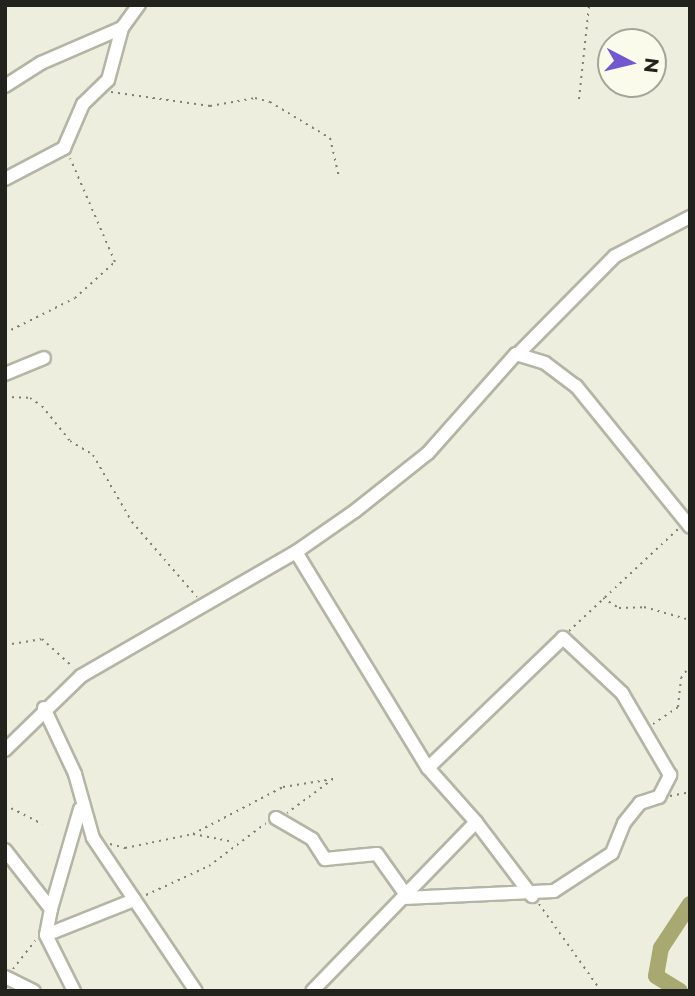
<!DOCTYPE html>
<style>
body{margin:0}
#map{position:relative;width:695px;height:996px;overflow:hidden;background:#edeedd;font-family:Montserrat,sans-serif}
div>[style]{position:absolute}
.river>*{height:16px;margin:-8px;padding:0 8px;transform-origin:8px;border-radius:8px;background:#a8a970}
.path>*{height:2px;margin-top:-1px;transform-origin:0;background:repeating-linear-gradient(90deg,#7f8074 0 2px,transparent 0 7px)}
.roads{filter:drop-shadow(2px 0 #b4b5a4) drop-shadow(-2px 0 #b4b5a4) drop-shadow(0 2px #b4b5a4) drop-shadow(0 -2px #b4b5a4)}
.minor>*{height:12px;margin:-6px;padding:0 6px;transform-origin:6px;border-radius:6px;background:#fff}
span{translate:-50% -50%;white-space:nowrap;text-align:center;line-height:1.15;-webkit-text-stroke:5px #fafbea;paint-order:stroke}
.frame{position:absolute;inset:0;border:7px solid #22231c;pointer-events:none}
.north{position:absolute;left:597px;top:28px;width:70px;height:70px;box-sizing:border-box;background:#fafbea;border:2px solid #a4a598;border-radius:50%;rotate:97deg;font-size:19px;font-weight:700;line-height:28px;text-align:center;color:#22231c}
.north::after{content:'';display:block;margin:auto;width:24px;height:32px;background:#7257d1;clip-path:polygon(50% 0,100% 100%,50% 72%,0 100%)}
</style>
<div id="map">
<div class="river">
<div style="left:680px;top:991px;width:28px;rotate:-148deg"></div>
<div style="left:656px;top:976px;width:28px;rotate:-80deg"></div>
<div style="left:661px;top:948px;width:53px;rotate:-56.6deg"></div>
</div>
<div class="path">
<div style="left:111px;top:92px;width:100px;rotate:8deg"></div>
<div style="left:210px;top:106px;width:46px;rotate:-10.1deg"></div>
<div style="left:255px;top:98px;width:16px;rotate:15deg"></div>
<div style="left:270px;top:102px;width:70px;rotate:31deg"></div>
<div style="left:330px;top:138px;width:39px;rotate:77deg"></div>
<div style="left:579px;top:99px;width:95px;rotate:-83.9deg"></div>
<div style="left:5px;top:333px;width:78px;rotate:-26.6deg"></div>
<div style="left:75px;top:298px;width:54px;rotate:-42deg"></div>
<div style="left:115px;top:262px;width:113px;rotate:-113.4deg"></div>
<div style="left:5px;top:397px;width:25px;rotate:2deg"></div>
<div style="left:30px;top:398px;width:14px;rotate:34deg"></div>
<div style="left:42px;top:406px;width:45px;rotate:51.3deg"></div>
<div style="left:70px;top:441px;width:27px;rotate:31deg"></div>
<div style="left:93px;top:455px;width:78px;rotate:59.8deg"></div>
<div style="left:132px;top:522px;width:99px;rotate:49.1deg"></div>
<div style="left:603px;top:598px;width:19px;rotate:32deg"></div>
<div style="left:619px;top:608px;width:25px;rotate:-2deg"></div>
<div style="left:644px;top:607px;width:48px;rotate:15.8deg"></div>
<div style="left:569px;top:631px;width:149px;rotate:-43.1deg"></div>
<div style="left:5px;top:645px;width:37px;rotate:-9deg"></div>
<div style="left:42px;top:639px;width:42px;rotate:42.1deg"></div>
<div style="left:653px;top:724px;width:30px;rotate:-34deg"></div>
<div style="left:678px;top:707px;width:29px;rotate:-84deg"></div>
<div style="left:681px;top:678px;width:15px;rotate:-53deg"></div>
<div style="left:670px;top:796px;width:20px;rotate:-11deg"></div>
<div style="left:5px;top:805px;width:42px;rotate:27.2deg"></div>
<div style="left:193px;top:834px;width:102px;rotate:-27.6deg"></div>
<div style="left:283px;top:787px;width:51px;rotate:-9.1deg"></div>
<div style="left:333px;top:779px;width:57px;rotate:143.5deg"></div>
<div style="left:110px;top:844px;width:16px;rotate:15deg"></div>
<div style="left:125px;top:848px;width:69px;rotate:-11.6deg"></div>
<div style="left:193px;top:834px;width:42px;rotate:11deg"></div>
<div style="left:146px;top:895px;width:69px;rotate:-24.7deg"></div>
<div style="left:209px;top:866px;width:71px;rotate:-37deg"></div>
<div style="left:539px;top:904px;width:107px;rotate:54.5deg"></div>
<div style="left:13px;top:969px;width:36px;rotate:-52deg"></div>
</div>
<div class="roads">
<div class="minor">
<div style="left:5px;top:86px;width:43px;rotate:-32.6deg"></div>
<div style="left:41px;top:63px;width:88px;rotate:-23.4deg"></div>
<div style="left:122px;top:28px;width:29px;rotate:-54deg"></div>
<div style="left:5px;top:179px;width:67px;rotate:-27.7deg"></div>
<div style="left:64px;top:148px;width:48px;rotate:-66.6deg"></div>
<div style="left:83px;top:104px;width:35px;rotate:-44deg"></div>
<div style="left:108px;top:80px;width:54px;rotate:-74.9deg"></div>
<div style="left:519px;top:353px;width:136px;rotate:-45.3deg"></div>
<div style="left:615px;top:256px;width:85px;rotate:-27.5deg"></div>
<div style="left:5px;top:374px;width:42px;rotate:-22.3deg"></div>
<div style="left:296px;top:552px;width:253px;rotate:58.6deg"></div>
<div style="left:428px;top:768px;width:72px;rotate:48.4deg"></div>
<div style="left:476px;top:822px;width:235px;rotate:134.1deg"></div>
<div style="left:44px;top:708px;width:73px;rotate:64.8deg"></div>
<div style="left:75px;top:774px;width:66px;rotate:74.3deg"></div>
<div style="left:93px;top:838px;width:184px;rotate:56.1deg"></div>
<div style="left:5px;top:750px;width:106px;rotate:-44.2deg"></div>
<div style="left:81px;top:676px;width:248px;rotate:-30deg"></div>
<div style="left:296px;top:552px;width:72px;rotate:-34.8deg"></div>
<div style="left:355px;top:511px;width:93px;rotate:-38.5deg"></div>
<div style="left:428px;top:453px;width:132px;rotate:-48.4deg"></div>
<div style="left:516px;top:354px;width:30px;rotate:17deg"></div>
<div style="left:545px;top:363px;width:39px;rotate:37deg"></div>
<div style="left:576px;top:386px;width:181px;rotate:51deg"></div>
<div style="left:276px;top:818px;width:42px;rotate:30.3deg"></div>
<div style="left:312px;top:839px;width:24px;rotate:57deg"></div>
<div style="left:325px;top:859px;width:52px;rotate:-5.5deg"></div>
<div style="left:377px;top:854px;width:50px;rotate:54.7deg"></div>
<div style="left:476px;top:822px;width:93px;rotate:52.9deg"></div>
<div style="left:5px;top:850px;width:75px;rotate:52.1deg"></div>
<div style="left:51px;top:909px;width:26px;rotate:101deg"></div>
<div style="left:46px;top:935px;width:63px;rotate:63.4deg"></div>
<div style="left:404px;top:898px;width:150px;rotate:-2.7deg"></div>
<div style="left:554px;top:891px;width:69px;rotate:-33.2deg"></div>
<div style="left:612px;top:853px;width:32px;rotate:-68deg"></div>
<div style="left:624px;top:823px;width:26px;rotate:-51deg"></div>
<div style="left:640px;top:803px;width:20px;rotate:-18deg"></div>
<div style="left:659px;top:797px;width:25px;rotate:-63deg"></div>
<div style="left:670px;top:775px;width:95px;rotate:-120.3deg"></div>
<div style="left:622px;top:693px;width:81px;rotate:-137deg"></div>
<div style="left:563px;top:638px;width:187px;rotate:136.1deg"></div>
<div style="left:51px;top:909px;width:104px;rotate:-73.8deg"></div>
<div style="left:46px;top:935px;width:95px;rotate:-21.7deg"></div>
<div style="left:5px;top:977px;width:32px;rotate:26deg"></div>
</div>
</div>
<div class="frame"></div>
<div class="north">N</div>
</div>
